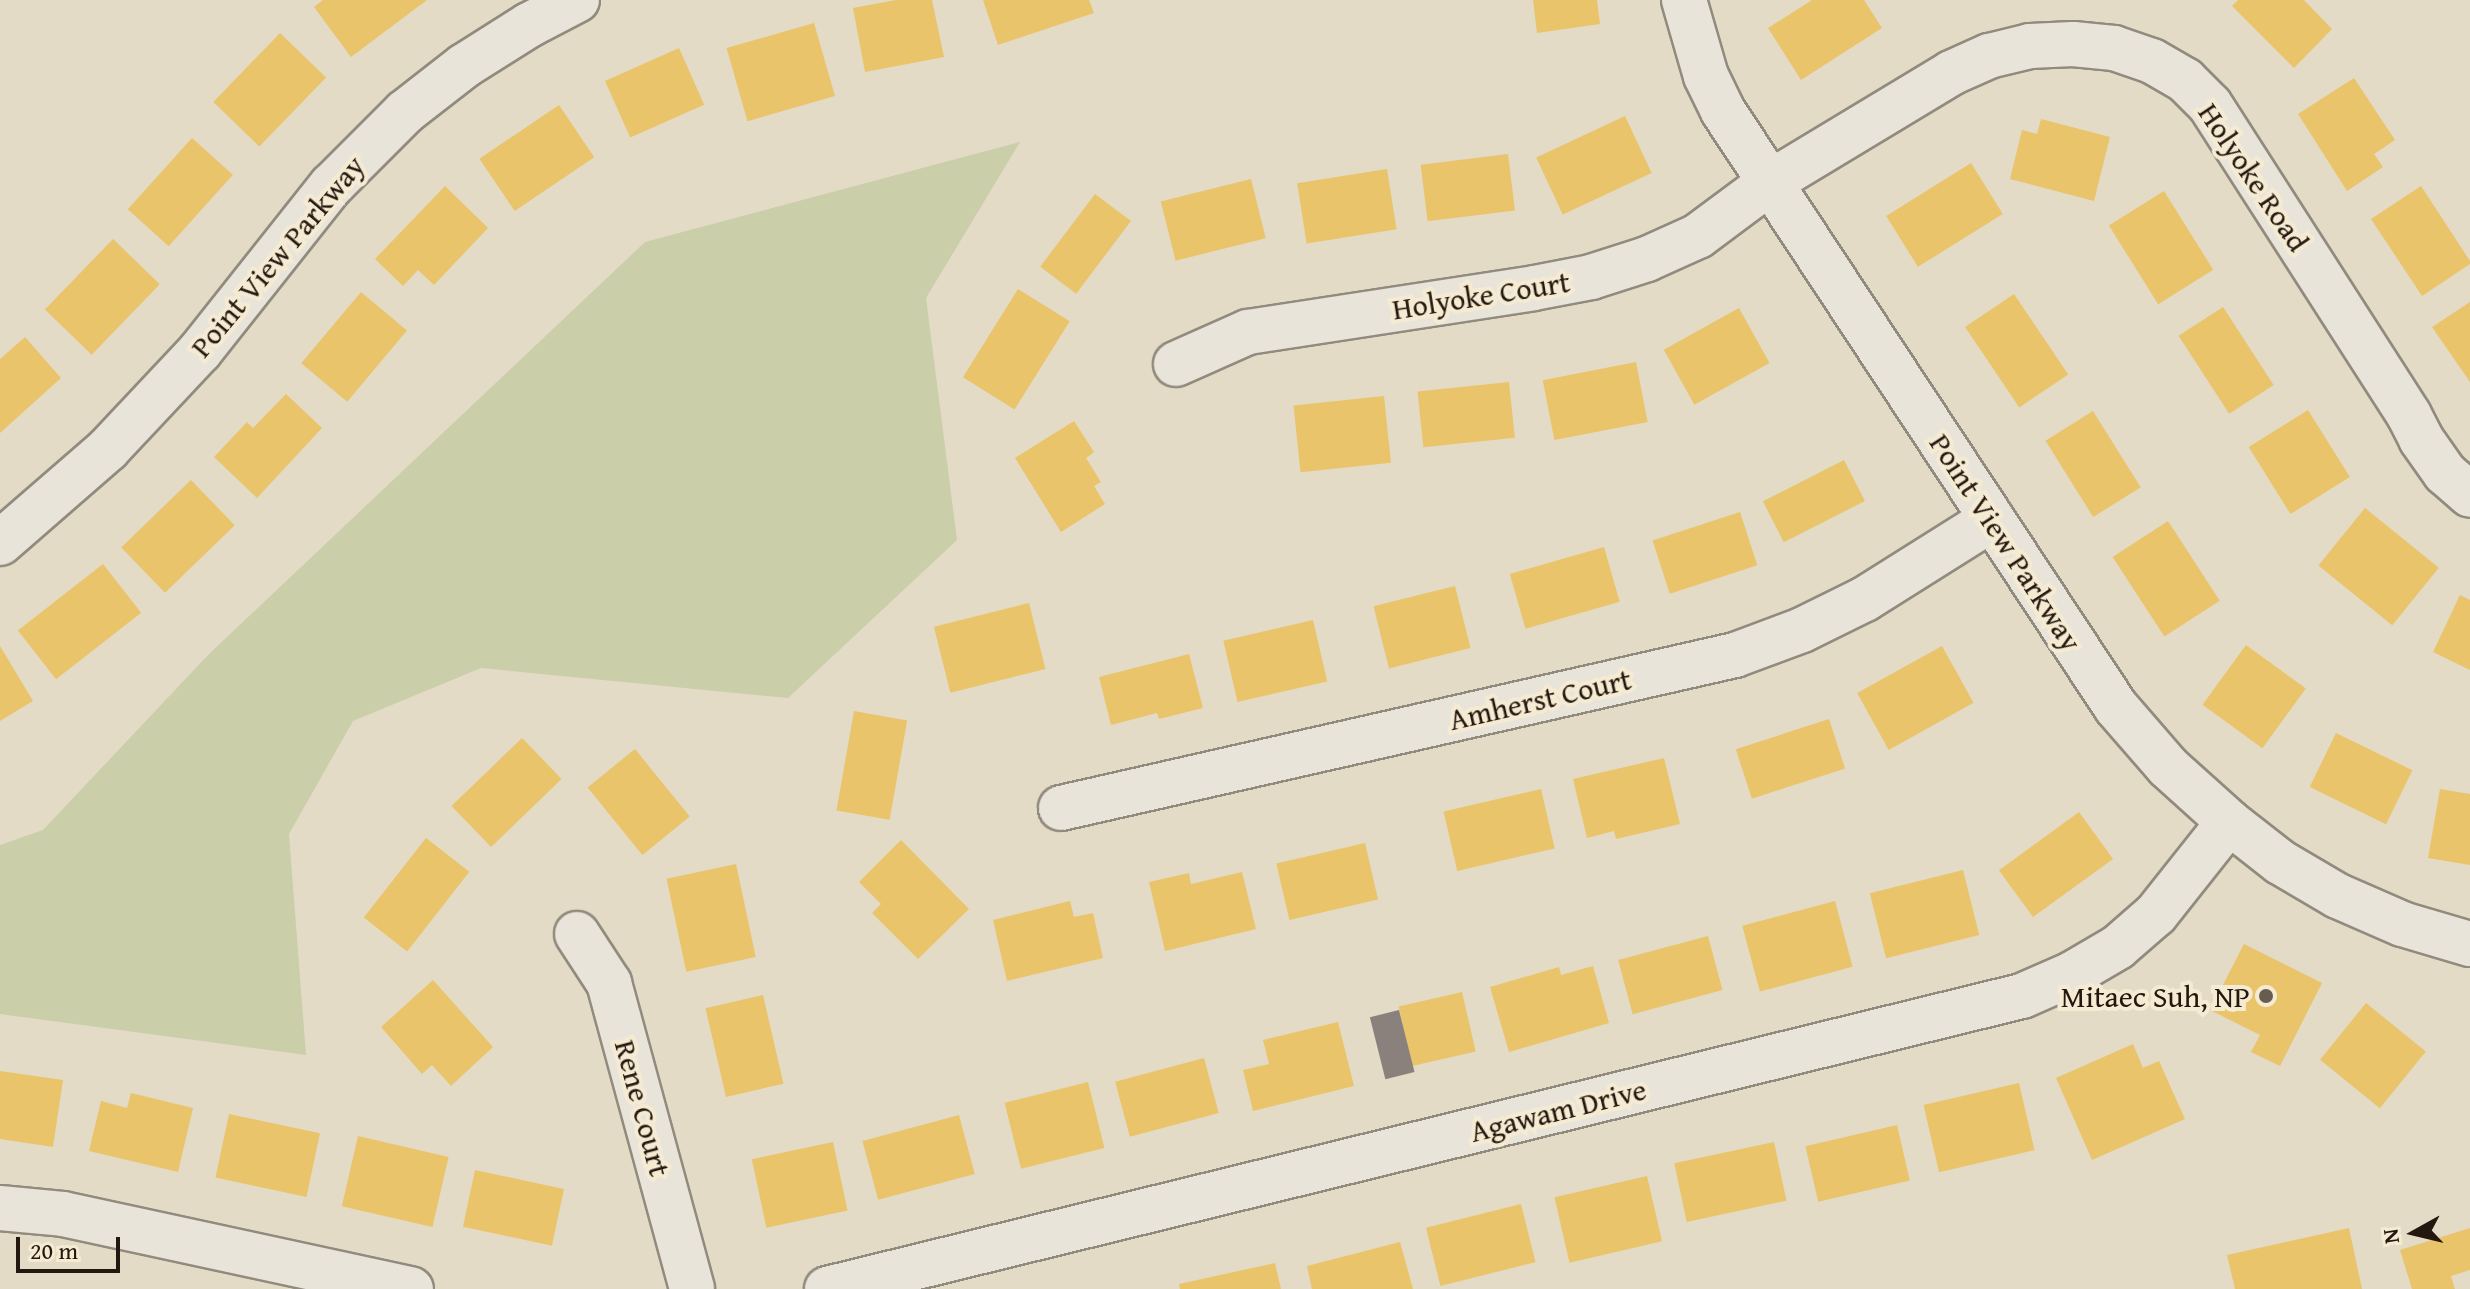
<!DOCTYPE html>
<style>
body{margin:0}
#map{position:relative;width:2470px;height:1289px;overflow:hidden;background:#e3dbc6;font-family:"Gentium Book Plus",serif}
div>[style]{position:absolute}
.green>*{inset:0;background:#cacea9}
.homes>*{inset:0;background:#e9c46a;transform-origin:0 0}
.industry>*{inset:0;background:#8a817c;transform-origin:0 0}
.roads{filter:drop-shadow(2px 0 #918b7e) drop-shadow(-2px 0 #918b7e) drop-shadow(0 2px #918b7e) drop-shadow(0 -2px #918b7e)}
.minor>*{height:44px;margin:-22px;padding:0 22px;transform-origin:22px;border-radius:22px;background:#e9e4da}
.dots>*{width:22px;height:22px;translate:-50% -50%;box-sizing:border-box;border:4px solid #f5ebd2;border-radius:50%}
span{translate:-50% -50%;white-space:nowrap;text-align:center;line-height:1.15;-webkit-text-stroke:8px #f5ebd2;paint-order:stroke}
.street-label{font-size:30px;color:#24170f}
.poi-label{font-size:30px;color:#24170f}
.right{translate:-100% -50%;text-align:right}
.north{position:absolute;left:2374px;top:1193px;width:80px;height:80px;-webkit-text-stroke:6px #f5ebd2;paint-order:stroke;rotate:262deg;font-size:22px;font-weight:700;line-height:32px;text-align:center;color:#24170f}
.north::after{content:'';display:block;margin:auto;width:28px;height:36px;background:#24170f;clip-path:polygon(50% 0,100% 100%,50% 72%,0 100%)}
.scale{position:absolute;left:16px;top:1237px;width:104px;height:36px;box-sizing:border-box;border:4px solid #24170f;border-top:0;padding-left:10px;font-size:24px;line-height:28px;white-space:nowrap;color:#24170f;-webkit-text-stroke:6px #f5ebd2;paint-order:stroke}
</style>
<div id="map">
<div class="green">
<div style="clip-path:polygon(1020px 142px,926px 298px,957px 540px,788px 698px,481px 668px,353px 721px,289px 834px,306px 1055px,0 1014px,0 845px,43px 830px,209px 654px,645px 242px)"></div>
</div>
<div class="homes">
<div style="clip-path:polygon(323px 0,427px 0,351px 57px,314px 7px)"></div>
<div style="clip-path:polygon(896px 0,932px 0,944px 57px,865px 72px,853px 8px)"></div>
<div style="clip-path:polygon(983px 0,1089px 0,1094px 13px,998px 45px)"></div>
<div style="clip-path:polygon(1533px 0,1597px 0,1600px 24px,1537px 33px)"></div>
<div style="clip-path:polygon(1812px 0,1864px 0,1882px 28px,1801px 80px,1768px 28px)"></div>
<div style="clip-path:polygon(2238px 0,2304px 0,2332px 29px,2294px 68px,2232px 6px)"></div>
<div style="left:814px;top:23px;width:76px;height:91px;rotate:74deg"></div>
<div style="left:280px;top:33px;width:64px;height:96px;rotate:44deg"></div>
<div style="left:679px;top:48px;width:62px;height:81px;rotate:66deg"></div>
<div style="clip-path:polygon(2354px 78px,2395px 140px,2374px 154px,2383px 167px,2347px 191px,2298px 114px)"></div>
<div style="left:559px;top:105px;width:63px;height:96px;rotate:56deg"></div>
<div style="left:1625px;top:116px;width:63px;height:98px;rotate:65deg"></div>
<div style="clip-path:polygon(2041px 119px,2110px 137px,2094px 201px,2010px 179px,2022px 130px,2037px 134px)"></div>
<div style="left:192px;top:138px;width:55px;height:96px;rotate:42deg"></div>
<div style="left:1508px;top:154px;width:57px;height:88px;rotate:83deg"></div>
<div style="left:1971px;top:163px;width:60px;height:100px;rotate:58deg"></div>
<div style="left:1387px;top:169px;width:61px;height:91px;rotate:81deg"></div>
<div style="left:1251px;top:179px;width:61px;height:93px;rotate:76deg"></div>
<div style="clip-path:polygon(445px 186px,488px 228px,434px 285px,418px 270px,403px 286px,375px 259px)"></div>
<div style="clip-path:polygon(2421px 186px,2470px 261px,2470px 264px,2422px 296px,2371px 219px)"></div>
<div style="left:2164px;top:191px;width:93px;height:65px;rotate:58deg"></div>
<div style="left:1095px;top:194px;width:45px;height:91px;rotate:37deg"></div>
<div style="left:113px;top:239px;width:65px;height:98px;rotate:44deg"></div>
<div style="left:1018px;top:289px;width:61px;height:104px;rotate:32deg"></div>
<div style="left:361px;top:292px;width:60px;height:93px;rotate:40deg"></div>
<div style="left:2014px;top:294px;width:97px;height:59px;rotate:56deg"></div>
<div style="clip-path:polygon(2470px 302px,2470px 382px,2432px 327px)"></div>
<div style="left:2223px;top:307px;width:93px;height:53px;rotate:57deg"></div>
<div style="left:1739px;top:308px;width:63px;height:86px;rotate:61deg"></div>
<div style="clip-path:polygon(25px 337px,61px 378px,0 433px,0 359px)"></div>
<div style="left:1636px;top:362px;width:61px;height:95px;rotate:79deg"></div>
<div style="left:1509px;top:382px;width:56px;height:92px;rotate:84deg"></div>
<div style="clip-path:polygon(286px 394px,322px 428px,257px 498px,214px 457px,247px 422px,253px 428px)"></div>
<div style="left:1384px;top:396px;width:67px;height:91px;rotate:84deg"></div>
<div style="left:2308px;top:410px;width:79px;height:70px;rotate:58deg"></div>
<div style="left:2093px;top:411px;width:90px;height:56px;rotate:58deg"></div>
<div style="clip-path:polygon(1074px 421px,1094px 452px,1086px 458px,1101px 482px,1094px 486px,1105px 504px,1061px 532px,1015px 458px)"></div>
<div style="left:1844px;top:460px;width:46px;height:91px;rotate:63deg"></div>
<div style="left:191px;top:480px;width:63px;height:97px;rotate:46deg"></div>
<div style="left:2365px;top:508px;width:95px;height:74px;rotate:39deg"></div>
<div style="left:1740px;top:512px;width:56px;height:92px;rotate:72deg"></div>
<div style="left:2168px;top:521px;width:95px;height:66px;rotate:57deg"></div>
<div style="left:1604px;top:547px;width:57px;height:98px;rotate:74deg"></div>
<div style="left:103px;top:564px;width:62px;height:108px;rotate:52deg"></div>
<div style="left:1455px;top:586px;width:64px;height:84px;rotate:76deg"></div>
<div style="clip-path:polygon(2460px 595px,2470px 600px,2470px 670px,2433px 652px)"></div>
<div style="left:1029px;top:603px;width:68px;height:98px;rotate:76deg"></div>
<div style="left:1313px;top:620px;width:63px;height:92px;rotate:77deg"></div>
<div style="left:2246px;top:645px;width:74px;height:74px;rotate:36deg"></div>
<div style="clip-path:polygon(0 646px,33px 701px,0 721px)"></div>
<div style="left:1942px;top:646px;width:65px;height:97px;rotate:61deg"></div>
<div style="clip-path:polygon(1189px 654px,1203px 708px,1159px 719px,1157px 713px,1111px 725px,1099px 677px)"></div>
<div style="left:854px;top:711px;width:54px;height:101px;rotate:10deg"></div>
<div style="left:1829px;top:719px;width:52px;height:98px;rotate:72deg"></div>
<div style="left:2336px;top:733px;width:85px;height:60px;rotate:26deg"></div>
<div style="left:522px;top:738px;width:57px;height:98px;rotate:46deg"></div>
<div style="left:635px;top:749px;width:87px;height:61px;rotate:51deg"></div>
<div style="clip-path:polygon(1664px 758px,1680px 824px,1616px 839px,1614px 831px,1587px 838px,1573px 779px)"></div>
<div style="left:1541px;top:789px;width:61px;height:100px;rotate:77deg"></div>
<div style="clip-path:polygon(2440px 789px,2470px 794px,2470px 865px,2428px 858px)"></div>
<div style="left:2079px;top:812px;width:58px;height:99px;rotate:54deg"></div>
<div style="left:426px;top:838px;width:55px;height:101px;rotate:38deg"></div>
<div style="clip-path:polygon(901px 840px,969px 909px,918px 959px,872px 913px,881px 904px,859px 882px)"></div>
<div style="left:1365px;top:843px;width:58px;height:91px;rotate:77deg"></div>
<div style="left:736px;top:864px;width:95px;height:71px;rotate:78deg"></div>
<div style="left:1963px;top:870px;width:67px;height:96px;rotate:76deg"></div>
<div style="clip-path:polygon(1242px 872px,1256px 929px,1165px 951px,1149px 882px,1189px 873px,1191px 884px)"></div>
<div style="clip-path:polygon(1070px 901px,1074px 917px,1093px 913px,1103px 958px,1007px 981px,993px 920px)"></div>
<div style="left:1835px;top:901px;width:68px;height:96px;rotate:75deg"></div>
<div style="left:1708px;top:936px;width:56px;height:93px;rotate:75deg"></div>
<div style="clip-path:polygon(2244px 944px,2322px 983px,2280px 1066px,2251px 1052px,2260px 1035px,2210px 1010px)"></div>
<div style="clip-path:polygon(1593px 966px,1609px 1023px,1509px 1052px,1490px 987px,1559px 967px,1561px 975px)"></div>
<div style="clip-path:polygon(433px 980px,493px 1047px,451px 1086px,432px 1065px,422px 1074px,381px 1027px)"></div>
<div style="left:1462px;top:992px;width:61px;height:65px;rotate:77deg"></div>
<div style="left:763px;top:995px;width:91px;height:59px;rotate:77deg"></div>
<div style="left:2366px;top:1003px;width:77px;height:73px;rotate:39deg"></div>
<div style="clip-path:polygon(1338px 1022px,1354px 1086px,1253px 1111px,1243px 1070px,1269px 1064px,1263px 1040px)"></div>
<div style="clip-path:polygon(2133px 1044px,2143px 1068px,2159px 1061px,2185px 1119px,2092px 1160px,2056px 1078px)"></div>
<div style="left:1204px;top:1058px;width:57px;height:92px;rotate:75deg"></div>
<div style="clip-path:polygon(0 1071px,63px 1080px,53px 1147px,0 1139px)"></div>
<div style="left:1088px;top:1082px;width:68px;height:86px;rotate:76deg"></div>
<div style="left:2019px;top:1083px;width:69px;height:98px;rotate:77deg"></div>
<div style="clip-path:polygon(131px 1093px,193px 1108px,178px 1172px,89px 1151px,101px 1101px,127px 1108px)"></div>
<div style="left:229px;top:1114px;width:93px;height:65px;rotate:12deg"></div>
<div style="left:959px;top:1115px;width:61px;height:100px;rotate:75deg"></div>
<div style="left:1897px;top:1125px;width:57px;height:94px;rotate:77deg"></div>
<div style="left:358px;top:1136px;width:93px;height:72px;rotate:13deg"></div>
<div style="left:833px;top:1142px;width:70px;height:83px;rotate:78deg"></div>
<div style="left:1774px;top:1142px;width:60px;height:102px;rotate:78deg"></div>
<div style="left:475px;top:1170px;width:91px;height:58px;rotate:12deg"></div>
<div style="left:1647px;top:1176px;width:67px;height:95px;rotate:77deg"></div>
<div style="left:1521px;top:1204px;width:60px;height:98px;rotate:76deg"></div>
<div style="clip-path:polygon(2349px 1228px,2362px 1289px,2235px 1289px,2227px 1255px)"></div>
<div style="clip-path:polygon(2470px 1228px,2470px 1270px,2451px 1276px,2455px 1289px,2412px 1289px,2400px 1250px)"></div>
<div style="clip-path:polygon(1400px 1242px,1413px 1289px,1312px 1289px,1307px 1266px)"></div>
<div style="clip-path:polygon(1275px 1263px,1281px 1289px,1180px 1289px,1179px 1284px)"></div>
</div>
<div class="industry">
<div style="left:1399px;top:1010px;width:64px;height:30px;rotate:76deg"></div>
</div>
<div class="roads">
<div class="minor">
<div style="left:1684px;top:0;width:79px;rotate:73.9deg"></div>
<div style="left:1706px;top:76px;width:39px;rotate:64deg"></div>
<div style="left:1723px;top:111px;width:714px;rotate:56.6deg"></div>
<div style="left:2116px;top:707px;width:79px;rotate:49.1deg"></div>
<div style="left:2168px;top:767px;width:82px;rotate:42deg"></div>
<div style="left:2229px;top:822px;width:65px;rotate:38.1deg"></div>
<div style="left:2280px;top:862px;width:67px;rotate:30.4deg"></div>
<div style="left:2338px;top:896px;width:70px;rotate:23.6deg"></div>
<div style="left:2402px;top:924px;width:71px;rotate:16.4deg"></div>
<div style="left:1176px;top:364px;width:79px;rotate:-24deg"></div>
<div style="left:1248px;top:332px;width:289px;rotate:-8.7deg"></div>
<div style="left:1534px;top:288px;width:58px;rotate:-10.9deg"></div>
<div style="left:1591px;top:277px;width:59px;rotate:-17.8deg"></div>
<div style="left:1647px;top:259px;width:56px;rotate:-24.3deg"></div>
<div style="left:1698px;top:236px;width:89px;rotate:-36.7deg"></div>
<div style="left:1769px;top:183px;width:213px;rotate:-31.1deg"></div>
<div style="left:1951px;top:73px;width:42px;rotate:-24.1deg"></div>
<div style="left:1989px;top:56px;width:42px;rotate:-13.7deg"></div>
<div style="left:2030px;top:46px;width:43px;rotate:-2.7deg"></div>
<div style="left:2073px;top:44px;width:41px;rotate:5.6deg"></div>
<div style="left:2114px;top:48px;width:40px;rotate:18.9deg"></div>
<div style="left:2152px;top:61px;width:38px;rotate:30deg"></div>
<div style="left:2185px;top:80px;width:35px;rotate:45deg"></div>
<div style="left:2210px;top:105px;width:368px;rotate:57.3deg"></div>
<div style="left:2409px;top:415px;width:27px;rotate:63deg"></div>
<div style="left:2421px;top:439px;width:42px;rotate:54.8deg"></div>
<div style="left:2445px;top:473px;width:33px;rotate:41deg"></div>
<div style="left:0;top:543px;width:143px;rotate:-41deg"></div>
<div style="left:108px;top:449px;width:134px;rotate:-46.8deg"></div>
<div style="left:200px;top:351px;width:211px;rotate:-51.6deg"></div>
<div style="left:331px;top:186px;width:105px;rotate:-45deg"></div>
<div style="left:405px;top:112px;width:75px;rotate:-37.9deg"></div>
<div style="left:464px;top:66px;width:77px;rotate:-32.2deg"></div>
<div style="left:529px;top:25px;width:54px;rotate:-27.5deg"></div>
<div style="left:1061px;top:808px;width:691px;rotate:-12.79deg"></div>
<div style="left:1735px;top:655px;width:72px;rotate:-20.5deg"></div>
<div style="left:1802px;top:630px;width:70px;rotate:-26.2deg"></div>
<div style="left:1865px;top:599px;width:150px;rotate:-32.2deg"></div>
<div style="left:577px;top:934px;width:59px;rotate:56.9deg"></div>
<div style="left:609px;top:983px;width:317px;rotate:74.8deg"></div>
<div style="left:0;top:1208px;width:63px;rotate:5.4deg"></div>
<div style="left:63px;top:1214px;width:356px;rotate:12.2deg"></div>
<div style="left:827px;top:1289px;width:1230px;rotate:-13.78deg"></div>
<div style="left:2022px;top:996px;width:55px;rotate:-23.7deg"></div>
<div style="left:2072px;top:974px;width:53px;rotate:-30.4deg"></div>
<div style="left:2118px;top:947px;width:50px;rotate:-41deg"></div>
<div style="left:2156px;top:914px;width:117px;rotate:-51.6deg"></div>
</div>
</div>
<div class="dots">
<div style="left:2266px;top:996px;background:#675c4f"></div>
</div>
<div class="street-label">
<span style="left:2254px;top:177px;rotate:56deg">Holyoke Road</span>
<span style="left:277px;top:256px;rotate:-50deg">Point View Parkway</span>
<span style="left:1481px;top:295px;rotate:-9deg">Holyoke Court</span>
<span style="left:2006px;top:542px;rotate:57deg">Point View Parkway</span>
<span style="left:1540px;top:699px;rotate:-13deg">Amherst Court</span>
<span style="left:643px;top:1108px;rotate:75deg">Rene Court</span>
<span style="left:1558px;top:1110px;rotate:-14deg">Agawam Drive</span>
</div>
<div class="poi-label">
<span class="right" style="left:2250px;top:996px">Mitaec Suh, NP</span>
</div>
<div class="north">N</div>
<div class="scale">20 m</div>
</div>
